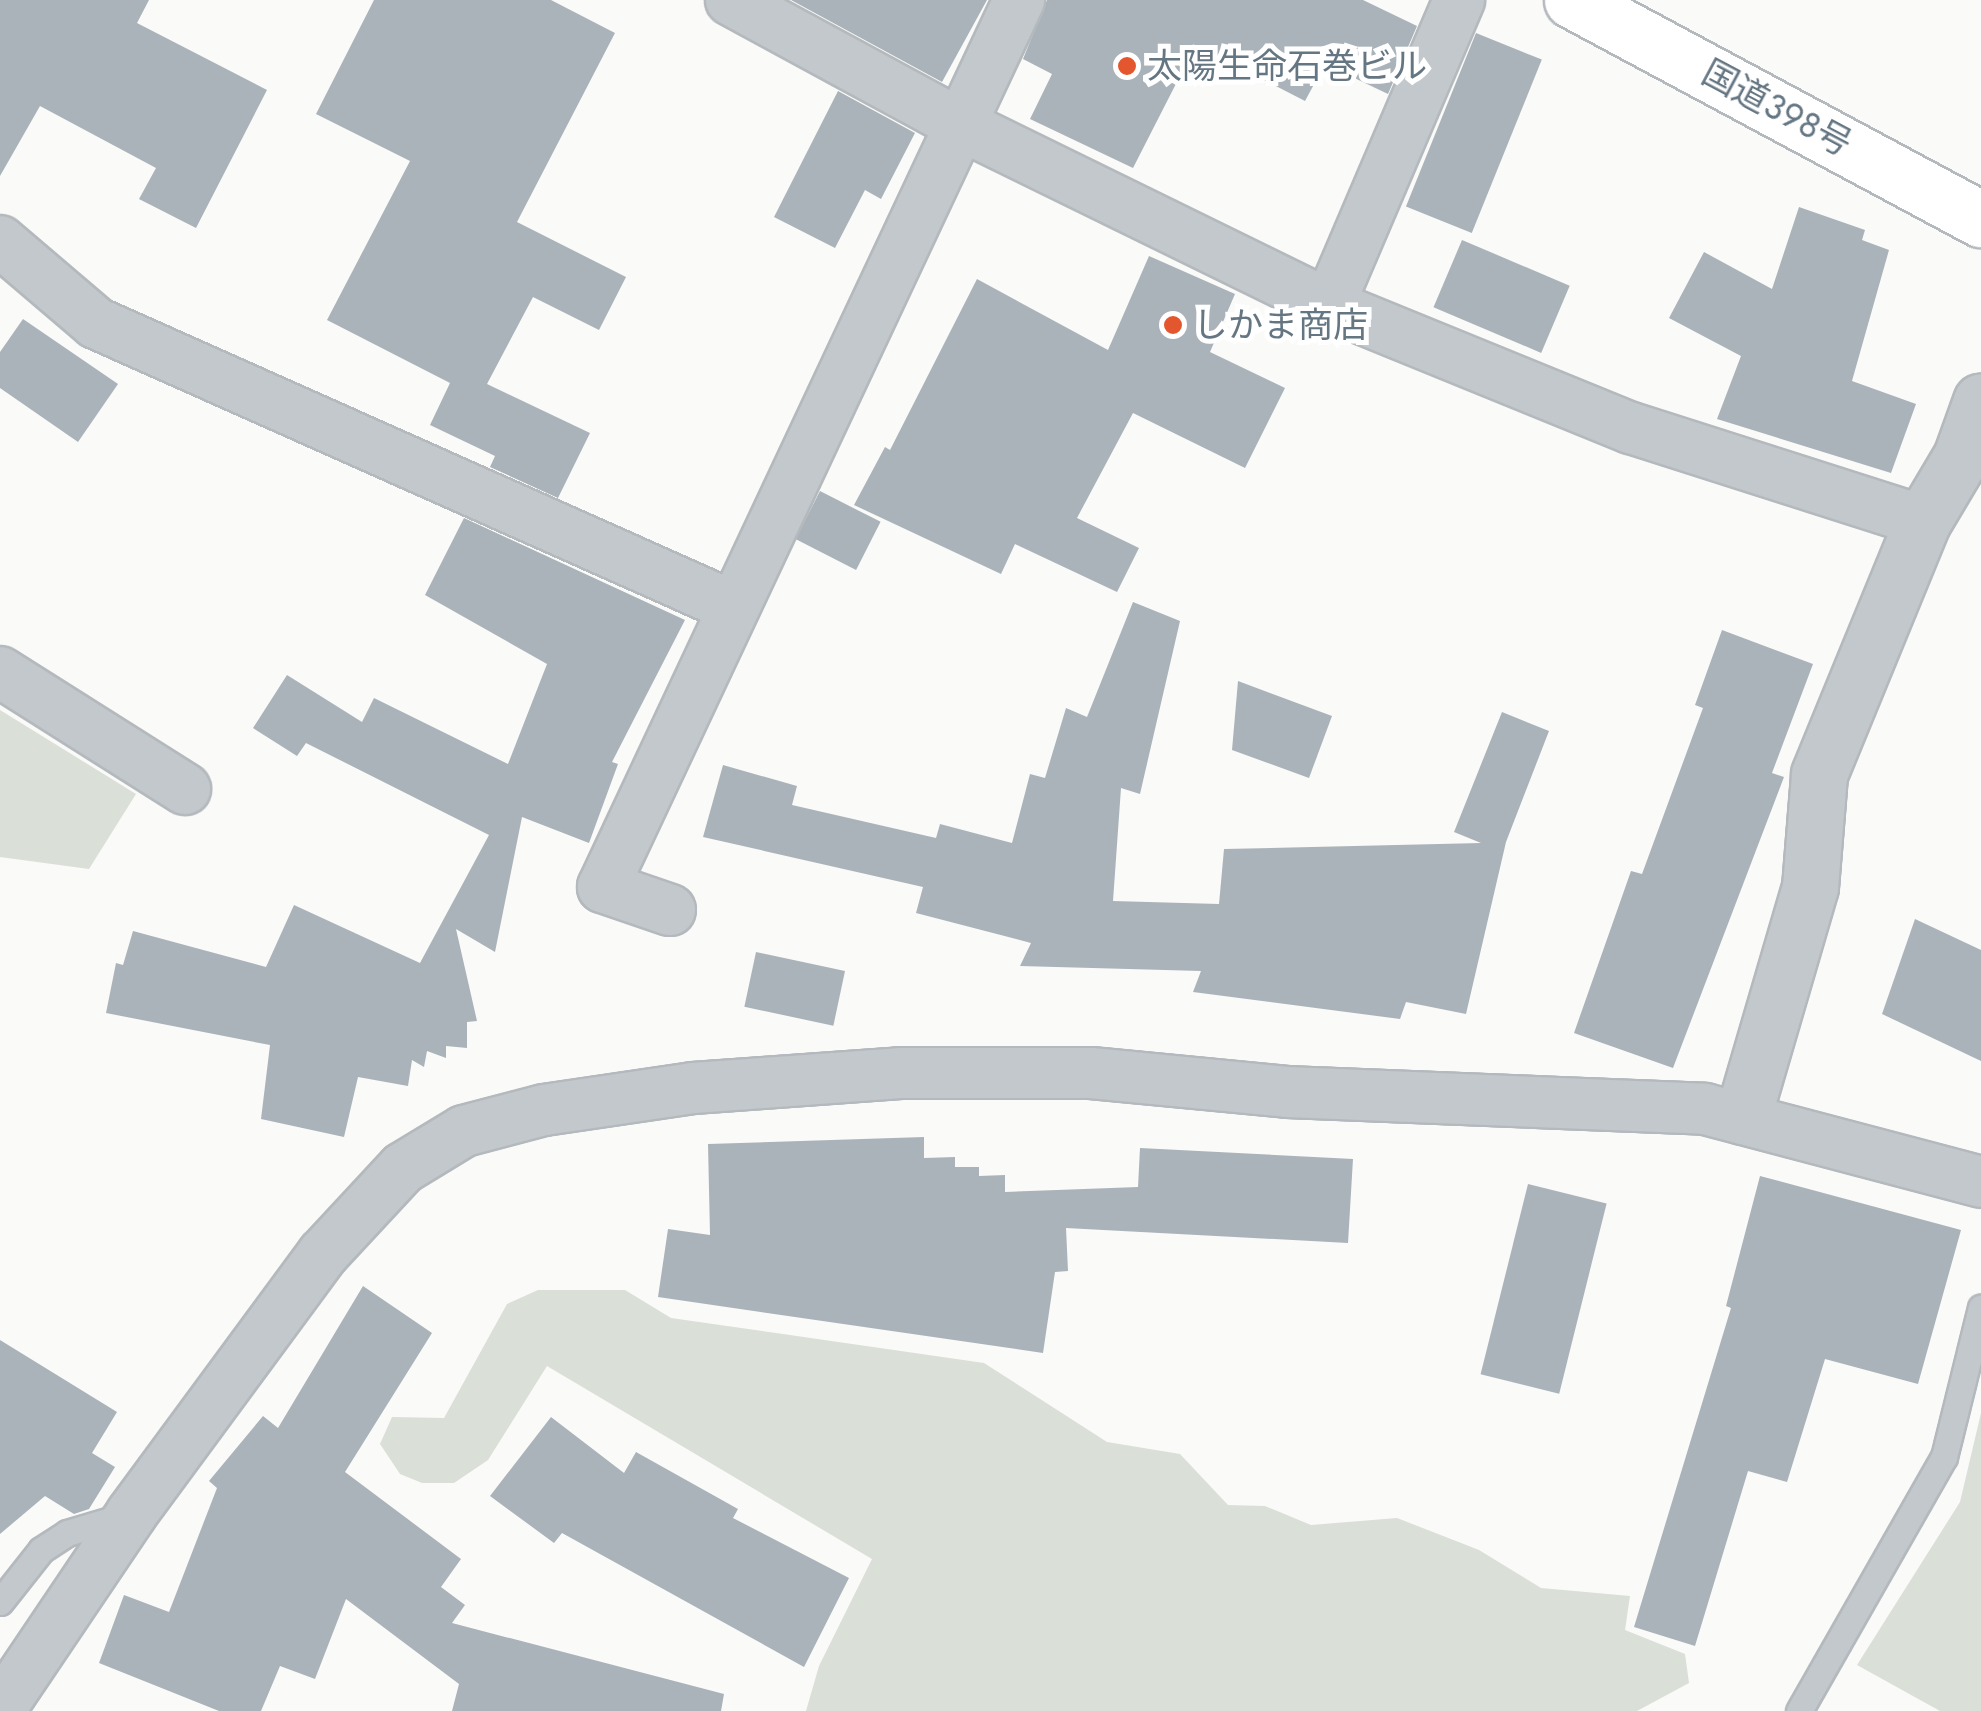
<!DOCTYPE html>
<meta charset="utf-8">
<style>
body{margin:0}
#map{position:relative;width:1981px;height:1711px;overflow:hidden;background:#fafaf8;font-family:Jost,"Noto Sans JP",sans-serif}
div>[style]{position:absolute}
.green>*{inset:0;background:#dadfd7}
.building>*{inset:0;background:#aab3b9;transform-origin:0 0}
.roads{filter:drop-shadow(2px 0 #b4b9bd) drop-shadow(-2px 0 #b4b9bd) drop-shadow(0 2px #b4b9bd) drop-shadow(0 -2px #b4b9bd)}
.service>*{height:25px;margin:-12.5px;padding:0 12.5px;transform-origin:12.5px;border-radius:12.5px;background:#c3c8cc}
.minor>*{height:50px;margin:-25px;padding:0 25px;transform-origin:25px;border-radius:25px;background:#c3c8cc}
.tertiary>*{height:55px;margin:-27.5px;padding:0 27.5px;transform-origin:27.5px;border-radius:27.5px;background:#c3c8cc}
.trunk>*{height:55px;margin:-27.5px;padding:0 27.5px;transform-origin:27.5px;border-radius:27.5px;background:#fff}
.dots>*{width:28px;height:28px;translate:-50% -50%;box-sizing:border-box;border:5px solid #fff;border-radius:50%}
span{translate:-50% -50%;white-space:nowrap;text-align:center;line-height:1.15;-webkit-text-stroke:10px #fff;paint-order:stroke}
.poi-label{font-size:35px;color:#657683}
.left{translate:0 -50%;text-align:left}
.street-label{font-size:35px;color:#657683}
</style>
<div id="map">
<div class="green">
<div style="clip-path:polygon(0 710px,136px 794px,89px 869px,0 857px)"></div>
<div style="clip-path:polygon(538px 1290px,625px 1290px,671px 1318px,984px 1363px,1107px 1442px,1180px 1454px,1228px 1505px,1265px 1506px,1311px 1525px,1397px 1518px,1479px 1550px,1541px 1588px,1630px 1596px,1625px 1630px,1685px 1654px,1689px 1683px,1637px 1711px,806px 1711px,819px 1666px,872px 1559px,547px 1366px,488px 1460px,454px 1483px,422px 1483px,400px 1474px,380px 1444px,392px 1417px,444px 1418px,507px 1304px)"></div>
<div style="clip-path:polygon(1981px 1413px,1981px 1711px,1940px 1711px,1857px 1665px,1960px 1502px)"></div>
</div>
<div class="building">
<div style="clip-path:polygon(0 0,149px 0,137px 23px,267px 90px,196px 228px,139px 199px,156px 168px,40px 106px,0 176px)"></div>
<div style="clip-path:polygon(374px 0,551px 0,615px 33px,517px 222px,626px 277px,599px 330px,533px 297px,487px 384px,590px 433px,558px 498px,490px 467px,495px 456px,430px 425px,450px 383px,327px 320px,410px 161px,316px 114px)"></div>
<div style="clip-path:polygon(791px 0,987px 0,942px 82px)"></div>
<div style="clip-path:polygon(1047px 0,1363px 0,1417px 26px,1388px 94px,1325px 64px,1305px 101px,1221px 58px,1207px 85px,1182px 72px,1133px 168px,1030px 119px,1052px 74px,1023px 59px)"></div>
<div style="left:1476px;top:33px;width:71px;height:187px;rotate:22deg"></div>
<div style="clip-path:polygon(838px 91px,915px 133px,881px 199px,865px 190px,835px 248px,774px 217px)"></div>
<div style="clip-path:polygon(1799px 207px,1865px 230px,1862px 240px,1889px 250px,1852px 381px,1916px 404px,1891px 473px,1717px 419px,1741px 356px,1669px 318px,1704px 252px,1772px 289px)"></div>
<div style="left:1462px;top:240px;width:117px;height:73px;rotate:23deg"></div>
<div style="clip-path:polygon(1149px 256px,1235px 294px,1210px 352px,1285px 388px,1245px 468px,1133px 413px,1077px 518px,1139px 548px,1117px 592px,1015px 544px,1001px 574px,854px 505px,885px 447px,890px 450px,977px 279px,1108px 350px)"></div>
<div style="clip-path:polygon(23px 319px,118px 384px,78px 442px,0 388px,0 352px)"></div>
<div style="left:820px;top:491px;width:68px;height:54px;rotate:27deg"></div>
<div style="clip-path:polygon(464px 518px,685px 620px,612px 762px,618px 764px,589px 843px,522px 817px,495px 952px,456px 929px,477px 1021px,467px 1022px,467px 1048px,446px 1046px,446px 1058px,427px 1051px,424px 1067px,412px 1060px,408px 1086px,358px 1077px,344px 1137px,261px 1119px,270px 1045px,106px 1013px,116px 963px,123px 965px,133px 931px,266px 967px,294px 905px,420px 963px,489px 835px,306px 743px,297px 756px,253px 728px,287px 675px,362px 722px,374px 698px,508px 764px,547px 664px,425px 595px)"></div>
<div style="clip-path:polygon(1133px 602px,1180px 621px,1140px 794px,1121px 788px,1113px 901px,1219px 904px,1224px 849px,1481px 843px,1454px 832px,1502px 712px,1549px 731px,1506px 842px,1466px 1014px,1406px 1002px,1400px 1019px,1193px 992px,1201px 971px,1020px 966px,1031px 943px,916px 913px,923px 887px,703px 837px,723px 765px,797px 786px,792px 805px,936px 838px,940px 824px,1012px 843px,1030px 774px,1045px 778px,1066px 708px,1087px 717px)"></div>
<div style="clip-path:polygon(1722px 630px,1813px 664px,1772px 773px,1784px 777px,1673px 1068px,1574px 1033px,1631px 871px,1642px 874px,1703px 708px,1695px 705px)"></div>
<div style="clip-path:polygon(1238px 681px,1332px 716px,1309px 778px,1232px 750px)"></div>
<div style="clip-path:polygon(1915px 919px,1981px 950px,1981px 1061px,1882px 1014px)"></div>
<div style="left:756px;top:952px;width:91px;height:56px;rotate:12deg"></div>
<div style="clip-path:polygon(924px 1137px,924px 1158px,955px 1157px,955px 1167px,979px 1167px,979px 1176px,1005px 1175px,1005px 1192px,1138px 1187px,1140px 1148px,1353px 1159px,1348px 1243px,1066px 1228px,1068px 1271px,1055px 1272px,1043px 1353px,658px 1297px,668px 1229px,710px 1235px,708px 1144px)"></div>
<div style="clip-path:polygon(1760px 1176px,1961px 1230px,1918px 1384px,1825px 1359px,1787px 1482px,1748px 1471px,1695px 1646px,1634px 1627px,1731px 1308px,1726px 1306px)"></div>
<div style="left:1528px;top:1184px;width:81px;height:196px;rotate:14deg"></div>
<div style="clip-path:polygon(363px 1286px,432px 1333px,345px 1472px,461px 1559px,441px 1587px,465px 1605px,452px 1623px,724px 1694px,721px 1711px,452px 1711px,459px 1684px,346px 1599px,315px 1679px,280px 1666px,261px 1711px,219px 1711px,99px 1663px,124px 1595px,169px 1612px,217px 1488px,209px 1481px,263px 1416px,278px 1428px)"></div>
<div style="clip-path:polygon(0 1340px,117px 1412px,92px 1453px,115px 1467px,89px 1509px,74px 1514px,45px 1496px,0 1534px)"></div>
<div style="clip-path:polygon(551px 1417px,624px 1473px,636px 1452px,738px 1509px,733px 1518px,849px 1578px,804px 1667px,562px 1533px,554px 1543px,490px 1496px)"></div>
</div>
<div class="roads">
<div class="service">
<div style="left:0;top:1602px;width:66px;rotate:-51.7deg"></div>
<div style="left:41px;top:1550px;width:31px;rotate:-33deg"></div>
<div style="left:67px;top:1533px;width:63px;rotate:-16.7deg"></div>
<div style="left:1799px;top:1711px;width:292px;rotate:-60.3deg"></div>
<div style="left:1944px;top:1457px;width:154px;rotate:-76.1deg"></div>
</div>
<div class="minor">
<div style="left:731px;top:0;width:260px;rotate:28.5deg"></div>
<div style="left:959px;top:124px;width:412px;rotate:26.1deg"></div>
<div style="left:1329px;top:305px;width:326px;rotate:22.2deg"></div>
<div style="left:1631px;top:428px;width:306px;rotate:17.7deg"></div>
<div style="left:0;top:241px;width:126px;rotate:40.5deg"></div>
<div style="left:96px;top:323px;width:695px;rotate:24.02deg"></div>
<div style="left:1329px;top:305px;width:332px;rotate:-66.9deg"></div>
<div style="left:0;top:672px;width:219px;rotate:32.3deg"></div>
<div style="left:670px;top:910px;width:71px;rotate:-161.1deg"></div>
<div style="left:603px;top:887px;width:980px;rotate:-64.87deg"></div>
<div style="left:0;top:1709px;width:236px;rotate:-56deg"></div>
<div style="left:132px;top:1513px;width:322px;rotate:-53.6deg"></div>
<div style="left:323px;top:1254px;width:117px;rotate:-47.1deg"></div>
<div style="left:403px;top:1168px;width:71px;rotate:-31.2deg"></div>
<div style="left:464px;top:1131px;width:83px;rotate:-14.7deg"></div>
<div style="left:544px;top:1110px;width:151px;rotate:-8.4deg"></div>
<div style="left:693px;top:1088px;width:208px;rotate:-4.1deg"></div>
<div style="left:900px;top:1073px;width:191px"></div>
<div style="left:1091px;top:1073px;width:197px;rotate:5.5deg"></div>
<div style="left:1287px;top:1092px;width:418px;rotate:2.3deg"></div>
<div style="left:1705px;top:1109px;width:285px;rotate:14.8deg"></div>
</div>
<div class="tertiary">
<div style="left:1743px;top:1116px;width:239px;rotate:-73.7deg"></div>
<div style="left:1810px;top:887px;width:113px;rotate:-85.4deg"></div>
<div style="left:1819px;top:774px;width:274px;rotate:-67.7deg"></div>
<div style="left:1923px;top:521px;width:74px;rotate:-59.3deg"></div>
<div style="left:1961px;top:457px;width:59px;rotate:-70.3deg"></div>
</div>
<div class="trunk">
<div style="left:1572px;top:0;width:464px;rotate:28.2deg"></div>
</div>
</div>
<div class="dots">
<div style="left:1127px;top:66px;background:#e4572e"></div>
<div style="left:1173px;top:325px;background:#e4572e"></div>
</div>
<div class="poi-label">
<span class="left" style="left:1147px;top:66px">太陽生命石巻ビル</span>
<span class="left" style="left:1193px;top:325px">しかま商店</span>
</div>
<div class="street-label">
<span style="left:1777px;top:108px;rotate:28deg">国道398号</span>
</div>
</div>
